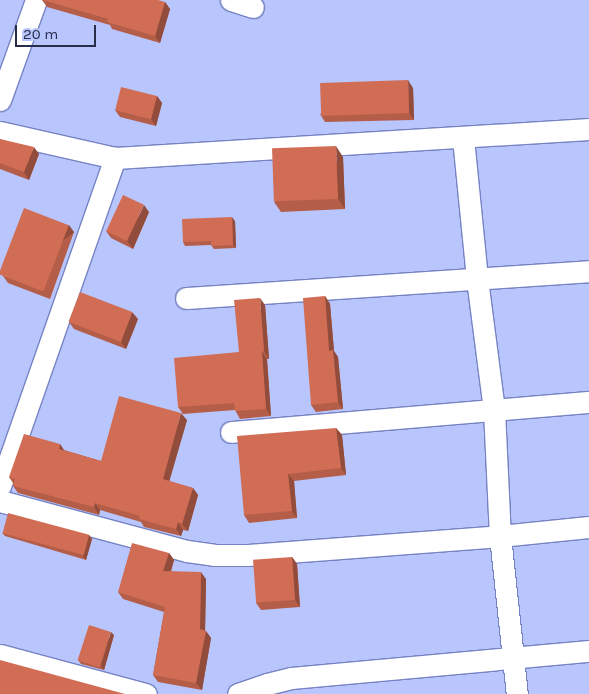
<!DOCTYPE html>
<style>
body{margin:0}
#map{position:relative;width:589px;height:694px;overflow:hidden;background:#b9c6fe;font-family:Karla,sans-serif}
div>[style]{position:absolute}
.roads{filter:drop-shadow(1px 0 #7582c3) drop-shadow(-1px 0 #7582c3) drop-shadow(0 1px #7582c3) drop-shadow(0 -1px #7582c3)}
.street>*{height:21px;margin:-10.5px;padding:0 10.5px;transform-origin:10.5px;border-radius:10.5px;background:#fff}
.wall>*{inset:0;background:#b45e49}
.shaded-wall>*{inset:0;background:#924c3c;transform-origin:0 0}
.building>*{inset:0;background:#d16d55;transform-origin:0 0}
span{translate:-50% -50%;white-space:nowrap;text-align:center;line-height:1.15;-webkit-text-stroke:4.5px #b9c6fe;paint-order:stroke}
.scale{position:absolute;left:15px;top:25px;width:81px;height:22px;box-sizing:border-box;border:2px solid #282d49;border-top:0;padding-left:6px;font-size:15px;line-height:18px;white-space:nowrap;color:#282d49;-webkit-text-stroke:4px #b9c6fe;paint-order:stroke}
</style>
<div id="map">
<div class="roads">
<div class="street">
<div style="left:231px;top:0;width:23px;rotate:18deg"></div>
<div style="left:0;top:100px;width:106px;rotate:-70.2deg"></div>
<div style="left:0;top:132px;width:118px;rotate:12.7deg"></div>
<div style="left:115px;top:158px;width:475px;rotate:-3.5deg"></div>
<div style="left:463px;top:138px;width:142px;rotate:84.3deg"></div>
<div style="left:477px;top:279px;width:132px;rotate:82.6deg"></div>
<div style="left:494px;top:410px;width:126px;rotate:87.3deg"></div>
<div style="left:500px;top:536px;width:159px;rotate:83.9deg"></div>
<div style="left:186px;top:298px;width:404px;rotate:-3.8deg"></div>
<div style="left:231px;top:432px;width:359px;rotate:-4.8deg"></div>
<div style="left:0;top:486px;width:348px;rotate:-70.7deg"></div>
<div style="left:0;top:501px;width:194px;rotate:15deg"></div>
<div style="left:187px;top:551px;width:27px;rotate:8deg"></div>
<div style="left:214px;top:555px;width:34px"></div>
<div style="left:248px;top:555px;width:253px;rotate:-4.3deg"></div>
<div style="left:500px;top:536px;width:89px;rotate:-5.8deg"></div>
<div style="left:0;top:655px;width:151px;rotate:15deg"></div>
<div style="left:238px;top:694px;width:31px;rotate:-19deg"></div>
<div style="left:267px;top:684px;width:25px;rotate:-14deg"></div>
<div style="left:291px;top:678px;width:299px;rotate:-5.2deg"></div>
</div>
</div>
<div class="wall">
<div style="clip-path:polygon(42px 0,165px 2px,170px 9px,160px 43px,112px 29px,110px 25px,47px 7px)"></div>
<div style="clip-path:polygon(413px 88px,414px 120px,325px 122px,320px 114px)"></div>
<div style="clip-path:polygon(157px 96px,162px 103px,156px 126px,120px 117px,115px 110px)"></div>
<div style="clip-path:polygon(0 139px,39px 154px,29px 180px,0 169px)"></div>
<div style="clip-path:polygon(343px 157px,345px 209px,281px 212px,274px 202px)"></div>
<div style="clip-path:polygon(149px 212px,133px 249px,111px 238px,106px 231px)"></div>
<div style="clip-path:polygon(235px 221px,236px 248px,214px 249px,211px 245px,185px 246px,183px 242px)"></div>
<div style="clip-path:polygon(74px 232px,50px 299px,8px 283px,3px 276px)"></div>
<div style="clip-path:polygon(325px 296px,330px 304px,334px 351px,338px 357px,343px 409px,316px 412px,311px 405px)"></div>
<div style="clip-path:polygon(265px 305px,269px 359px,267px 359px,271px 416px,240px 419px,235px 410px,183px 414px,178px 407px,239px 352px)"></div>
<div style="clip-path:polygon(138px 319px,126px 349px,74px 329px,69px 322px)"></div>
<div style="clip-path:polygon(187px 420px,169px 481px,193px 488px,198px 495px,188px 531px,183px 530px,181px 536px,144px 527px,141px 522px,100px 510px,99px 515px,18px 493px,13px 486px,13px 483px,9px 477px,60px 444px,64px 450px,101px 461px)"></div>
<div style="clip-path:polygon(336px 428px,342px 435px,346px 475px,294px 481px,297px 518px,249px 523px,244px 515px)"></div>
<div style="clip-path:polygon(2px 533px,89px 535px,92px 539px,86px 560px,5px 536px)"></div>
<div style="clip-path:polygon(169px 553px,174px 560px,171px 571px,206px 579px,205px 630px,211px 638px,202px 690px,158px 682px,153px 675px,164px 612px,123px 599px,118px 592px)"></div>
<div style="clip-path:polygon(292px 557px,297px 564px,300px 607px,261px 610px,256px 603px)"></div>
<div style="clip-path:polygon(114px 635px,104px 670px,81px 664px,78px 660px)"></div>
</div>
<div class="shaded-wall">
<div style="clip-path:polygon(165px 2px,170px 9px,160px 43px,155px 36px)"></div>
<div style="clip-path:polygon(408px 80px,413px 88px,414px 120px,409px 113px)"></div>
<div style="clip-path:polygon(157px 96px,162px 103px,156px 126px,151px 119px)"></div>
<div style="clip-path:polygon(336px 146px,343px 157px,345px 209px,338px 199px)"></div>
<div style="clip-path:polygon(34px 147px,39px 154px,29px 180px,24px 172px)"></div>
<div style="clip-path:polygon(144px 205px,149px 212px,133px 249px,127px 241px)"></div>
<div style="clip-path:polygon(232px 217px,235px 221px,236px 248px,233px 245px)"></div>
<div style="left:69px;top:225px;width:9px;height:71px;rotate:54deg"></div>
<div style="clip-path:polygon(325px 296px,330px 304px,334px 351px,338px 357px,343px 409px,338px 402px,329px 351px)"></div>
<div style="clip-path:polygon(260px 298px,265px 305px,269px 359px,264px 351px)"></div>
<div style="clip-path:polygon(132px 312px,138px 319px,126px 349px,121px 342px)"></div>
<div style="clip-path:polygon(262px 352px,267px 359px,271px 416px,266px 409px)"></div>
<div style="clip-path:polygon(181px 413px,187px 420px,168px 486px,163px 479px)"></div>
<div style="clip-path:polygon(336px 428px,342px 435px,346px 475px,341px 468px)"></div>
<div style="clip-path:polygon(60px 444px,65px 452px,59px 449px)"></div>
<div style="clip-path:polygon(288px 474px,294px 481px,297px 518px,292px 511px)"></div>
<div style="clip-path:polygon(193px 488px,198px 495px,188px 531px,182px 524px)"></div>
<div style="clip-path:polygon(95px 503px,100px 510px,99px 515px,94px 507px)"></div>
<div style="clip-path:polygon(178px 522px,183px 530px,181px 536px,176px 529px)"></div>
<div style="clip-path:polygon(89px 535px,92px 539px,86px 560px,83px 556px)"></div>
<div style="clip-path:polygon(169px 553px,174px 560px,169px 578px,163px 571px)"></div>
<div style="clip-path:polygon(292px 557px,297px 564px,300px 607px,295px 600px)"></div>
<div style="clip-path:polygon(201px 572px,206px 579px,205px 636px,206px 631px,211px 638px,202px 690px,196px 683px,200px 629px)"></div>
<div style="clip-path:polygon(111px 632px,114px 635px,104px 670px,101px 666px)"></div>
</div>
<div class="building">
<div style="clip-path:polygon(43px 0,158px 0,165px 2px,155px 36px,107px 22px,108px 19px)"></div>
<div style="left:408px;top:80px;width:33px;height:88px;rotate:88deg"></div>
<div style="left:121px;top:87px;width:37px;height:24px;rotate:14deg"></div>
<div style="clip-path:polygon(0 139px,34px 147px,24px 172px,0 163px)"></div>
<div style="left:336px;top:146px;width:53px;height:64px;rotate:88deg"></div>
<div style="left:123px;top:195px;width:23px;height:40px;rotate:25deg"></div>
<div style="left:24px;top:208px;width:48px;height:71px;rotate:21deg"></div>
<div style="clip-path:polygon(232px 217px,233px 245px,211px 246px,211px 241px,183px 242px,182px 219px)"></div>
<div style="left:80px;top:292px;width:56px;height:32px;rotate:21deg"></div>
<div style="clip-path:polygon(325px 296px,329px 351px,333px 350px,338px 402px,311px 405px,303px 298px)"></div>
<div style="clip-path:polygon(260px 298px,264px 351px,262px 352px,266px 409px,235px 411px,234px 403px,178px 407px,174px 358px,239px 352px,234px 300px)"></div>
<div style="clip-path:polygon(119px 396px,181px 413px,163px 479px,193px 488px,182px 524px,178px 522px,176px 529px,139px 519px,140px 516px,95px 503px,94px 507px,13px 486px,15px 479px,9px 477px,24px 434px,60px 444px,59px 449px,101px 461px)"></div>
<div style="clip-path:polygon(336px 428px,341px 468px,288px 474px,292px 511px,244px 515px,237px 436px)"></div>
<div style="left:8px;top:513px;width:84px;height:21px;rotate:15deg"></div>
<div style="clip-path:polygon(132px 543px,169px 553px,163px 571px,201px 572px,200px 629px,206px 631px,196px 683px,153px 675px,165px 607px,118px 592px)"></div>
<div style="left:292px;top:557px;width:43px;height:39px;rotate:86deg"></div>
<div style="left:89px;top:625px;width:23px;height:37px;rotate:18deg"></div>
<div style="clip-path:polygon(0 660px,125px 694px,0 694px)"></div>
</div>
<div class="scale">20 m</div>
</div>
